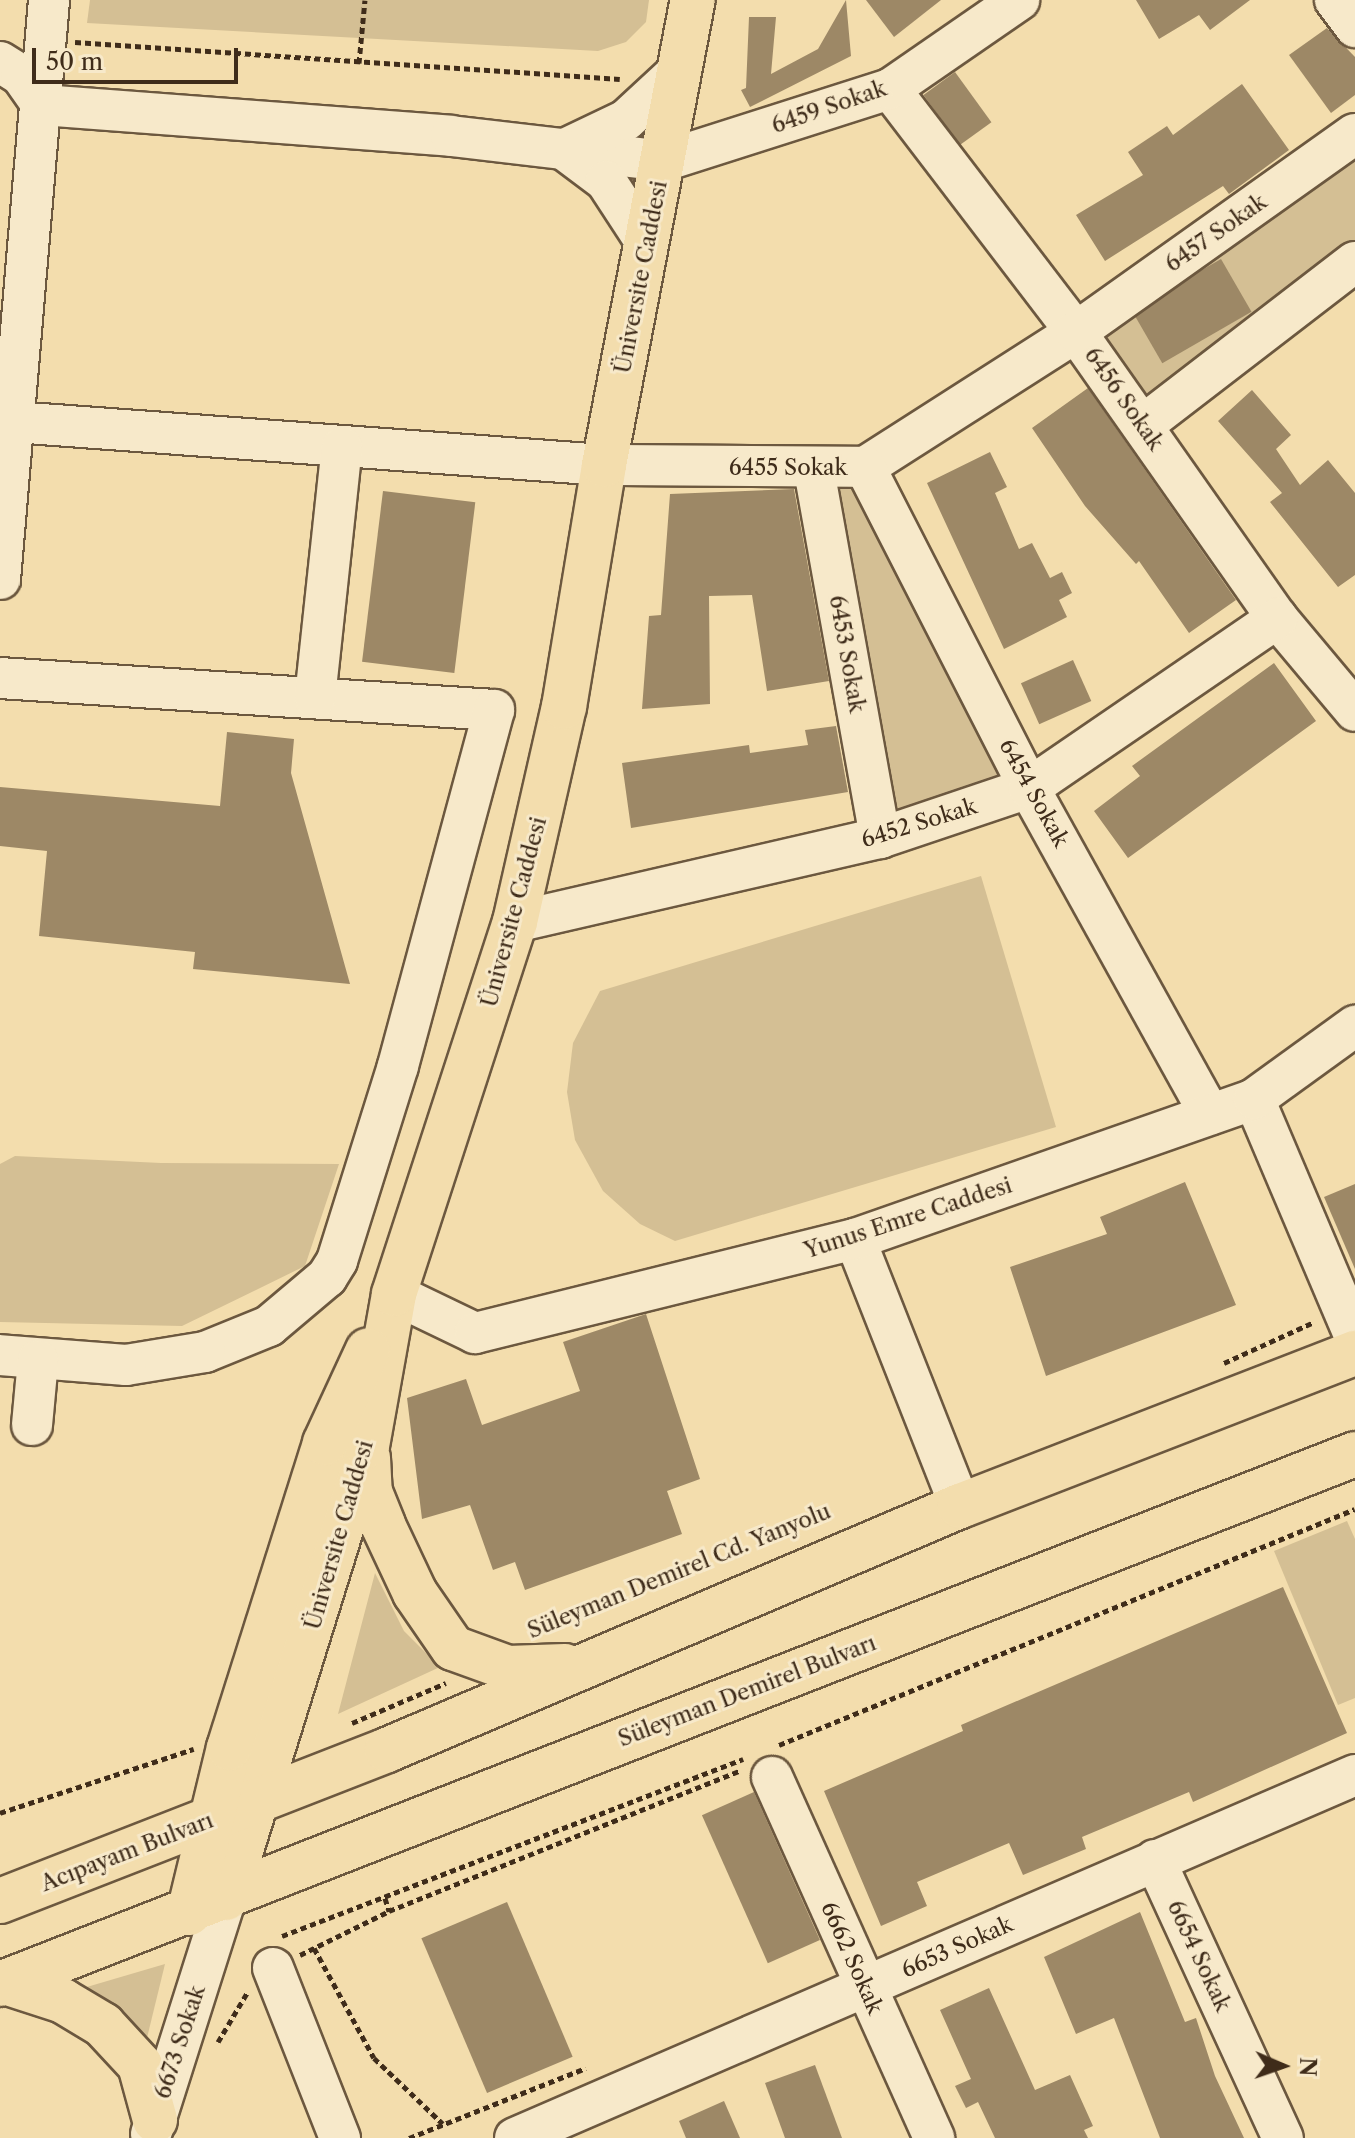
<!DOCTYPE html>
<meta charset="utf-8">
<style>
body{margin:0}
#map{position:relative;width:1355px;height:2138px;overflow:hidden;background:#f3ddad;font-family:"Libre Caslon Text",serif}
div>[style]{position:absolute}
.green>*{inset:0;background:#d4bf94}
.building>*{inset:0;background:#9d8866;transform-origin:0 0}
.path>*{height:5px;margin-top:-2.5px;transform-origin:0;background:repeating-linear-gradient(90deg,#3f2c1a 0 6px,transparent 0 10px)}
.roads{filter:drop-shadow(2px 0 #6c583f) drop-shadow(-2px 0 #6c583f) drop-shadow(0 2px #6c583f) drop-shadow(0 -2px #6c583f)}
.minor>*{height:40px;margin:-20px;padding:0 20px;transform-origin:20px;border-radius:20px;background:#f7e9ca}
.major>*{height:44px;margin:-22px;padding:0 22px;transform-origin:22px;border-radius:22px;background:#f3ddad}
span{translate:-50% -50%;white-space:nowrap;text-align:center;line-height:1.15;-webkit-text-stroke:6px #f7e9ca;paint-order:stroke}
.street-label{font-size:22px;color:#3f2c1a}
.north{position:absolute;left:1243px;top:2026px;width:80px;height:80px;-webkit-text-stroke:6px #f7e9ca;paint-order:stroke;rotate:92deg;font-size:22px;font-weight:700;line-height:32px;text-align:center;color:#3f2c1a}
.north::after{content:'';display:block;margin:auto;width:28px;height:36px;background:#3f2c1a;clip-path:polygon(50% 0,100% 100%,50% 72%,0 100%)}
.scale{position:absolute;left:32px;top:48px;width:206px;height:36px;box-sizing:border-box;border:4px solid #3f2c1a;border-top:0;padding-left:10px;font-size:24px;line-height:28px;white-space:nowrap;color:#3f2c1a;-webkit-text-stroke:6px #f7e9ca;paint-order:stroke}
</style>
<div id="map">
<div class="green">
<div style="clip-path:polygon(90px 0,649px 0,646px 22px,626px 42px,598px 51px,87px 23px)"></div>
<div style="clip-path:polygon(1355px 134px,1355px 262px,1143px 425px,1076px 332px)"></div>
<div style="clip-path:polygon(865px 467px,1029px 788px,880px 838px,814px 470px)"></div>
<div style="clip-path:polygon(981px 876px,1056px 1127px,675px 1241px,640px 1224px,603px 1191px,575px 1140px,567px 1092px,573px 1043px,600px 991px)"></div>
<div style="clip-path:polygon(15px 1156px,161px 1163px,339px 1164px,305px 1266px,182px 1326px,0 1322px,0 1164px)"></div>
<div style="clip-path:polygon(1347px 1521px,1355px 1539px,1355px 1698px,1338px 1705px,1274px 1551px)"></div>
<div style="clip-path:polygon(375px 1573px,404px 1631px,440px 1667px,338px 1714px)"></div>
<div style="clip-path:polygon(165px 1964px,146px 2042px,80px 1989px)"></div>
</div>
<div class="building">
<div style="clip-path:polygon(846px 0,851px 56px,750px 107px,741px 90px,746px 88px,749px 17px,776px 17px,771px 74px,818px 49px)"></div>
<div style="clip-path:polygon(866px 0,941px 0,894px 37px)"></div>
<div style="clip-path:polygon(1136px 0,1250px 0,1210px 30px,1199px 15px,1159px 39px)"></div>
<div style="clip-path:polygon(1327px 28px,1355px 57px,1355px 95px,1331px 113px,1289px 55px)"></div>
<div style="left:955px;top:72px;width:62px;height:39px;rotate:54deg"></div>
<div style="clip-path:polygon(1242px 84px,1289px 150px,1229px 194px,1223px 186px,1105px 261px,1076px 215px,1143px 175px,1128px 152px,1167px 126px,1173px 135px)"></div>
<div style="left:1221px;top:259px;width:61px;height:103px;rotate:60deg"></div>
<div style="clip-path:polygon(1088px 388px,1236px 600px,1189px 633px,1139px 561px,1136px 564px,1085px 506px,1032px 428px)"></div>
<div style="clip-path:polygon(1252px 390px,1291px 435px,1276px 449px,1300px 485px,1328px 460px,1355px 493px,1355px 575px,1338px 587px,1270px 502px,1282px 493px,1218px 421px)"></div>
<div style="clip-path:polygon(990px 452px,1007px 487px,995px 493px,1019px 549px,1032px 543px,1050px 578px,1062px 572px,1072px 593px,1059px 600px,1067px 617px,1004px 649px,927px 483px)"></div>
<div style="clip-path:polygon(794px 489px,829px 681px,767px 691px,752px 595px,709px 596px,710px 704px,642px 709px,649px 616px,661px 615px,670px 494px)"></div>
<div style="left:383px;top:491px;width:93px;height:172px;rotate:7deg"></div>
<div style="left:1073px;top:660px;width:45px;height:57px;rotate:66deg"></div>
<div style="clip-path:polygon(1274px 663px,1316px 721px,1128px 858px,1094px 811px,1140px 776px,1132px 766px)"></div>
<div style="clip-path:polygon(836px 726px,848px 792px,631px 828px,622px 763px,749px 745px,750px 753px,808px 745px,805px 730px)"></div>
<div style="clip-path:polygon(227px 732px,294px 739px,291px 773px,350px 984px,193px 969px,195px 952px,39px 936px,47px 851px,0 846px,0 787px,220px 806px)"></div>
<div style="clip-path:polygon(1185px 1182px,1236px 1305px,1046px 1376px,1010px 1267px,1107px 1234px,1100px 1217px)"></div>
<div style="clip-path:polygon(1355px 1184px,1355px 1269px,1324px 1197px)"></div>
<div style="clip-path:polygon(646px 1314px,700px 1479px,667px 1491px,682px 1534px,525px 1590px,515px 1562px,493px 1570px,470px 1505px,422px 1519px,407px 1398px,466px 1379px,482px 1425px,580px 1391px,563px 1342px)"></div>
<div style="clip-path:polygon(1283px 1587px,1347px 1733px,1193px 1802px,1189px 1792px,1082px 1837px,1086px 1849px,1023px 1875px,1009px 1843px,917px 1882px,927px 1906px,881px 1926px,824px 1791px,963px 1731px,961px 1725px)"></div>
<div style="left:754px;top:1792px;width:162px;height:57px;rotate:66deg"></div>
<div style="left:507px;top:1902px;width:168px;height:93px;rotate:67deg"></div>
<div style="clip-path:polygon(1140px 1912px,1185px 2022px,1196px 2018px,1215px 2076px,1244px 2138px,1160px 2138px,1114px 2018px,1076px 2034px,1044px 1957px)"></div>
<div style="clip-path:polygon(989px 1988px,1035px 2090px,1070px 2075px,1093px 2126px,1084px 2130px,1088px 2138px,995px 2138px,978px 2102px,966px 2108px,955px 2086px,971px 2079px,940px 2010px)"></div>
<div style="clip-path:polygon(815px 2065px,842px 2138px,785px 2138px,765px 2083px)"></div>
<div style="clip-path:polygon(724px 2101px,740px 2138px,686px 2138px,679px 2121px)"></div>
</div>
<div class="path">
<div style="left:75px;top:42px;width:546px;rotate:3.88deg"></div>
<div style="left:359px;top:63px;width:63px;rotate:-84.6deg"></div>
<div style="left:1224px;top:1363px;width:99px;rotate:-24.5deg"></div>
<div style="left:352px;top:1723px;width:102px;rotate:-23.1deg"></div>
<div style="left:779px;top:1745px;width:622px;rotate:-22.28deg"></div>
<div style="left:0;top:1813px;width:204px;rotate:-18.3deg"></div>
<div style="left:385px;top:1898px;width:14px;rotate:73deg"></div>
<div style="left:389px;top:1911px;width:377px;rotate:-21.8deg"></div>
<div style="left:282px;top:1936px;width:494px;rotate:-21deg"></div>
<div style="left:314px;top:1948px;width:125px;rotate:61.4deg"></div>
<div style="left:374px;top:2058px;width:95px;rotate:43.7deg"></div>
<div style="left:300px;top:1955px;width:99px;rotate:-26.3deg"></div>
<div style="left:218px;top:2042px;width:57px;rotate:-59.4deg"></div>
<div style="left:409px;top:2138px;width:190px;rotate:-21.6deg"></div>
</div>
<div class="roads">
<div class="minor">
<div style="left:1335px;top:0;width:34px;rotate:53deg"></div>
<div style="left:0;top:62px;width:25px;rotate:32deg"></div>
<div style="left:21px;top:75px;width:37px;rotate:55deg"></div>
<div style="left:890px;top:89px;width:306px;rotate:52.6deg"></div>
<div style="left:1076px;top:332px;width:350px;rotate:54.9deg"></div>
<div style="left:1277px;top:618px;width:121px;rotate:50deg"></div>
<div style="left:42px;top:105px;width:410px;rotate:4.3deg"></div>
<div style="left:451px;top:136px;width:214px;rotate:6.7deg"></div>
<div style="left:664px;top:161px;width:237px;rotate:-17.7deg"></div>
<div style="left:890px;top:89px;width:157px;rotate:-34.6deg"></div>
<div style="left:567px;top:148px;width:65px;rotate:-25.4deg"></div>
<div style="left:626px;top:120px;width:74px;rotate:-42.8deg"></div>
<div style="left:566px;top:151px;width:50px;rotate:36.9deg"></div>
<div style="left:606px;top:181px;width:75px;rotate:56.9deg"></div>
<div style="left:0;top:421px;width:606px;rotate:4.17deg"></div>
<div style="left:604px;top:465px;width:261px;rotate:0.4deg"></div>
<div style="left:865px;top:467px;width:250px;rotate:-32.6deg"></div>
<div style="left:1076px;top:332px;width:342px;rotate:-35.4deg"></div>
<div style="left:1143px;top:425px;width:267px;rotate:-37.6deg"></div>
<div style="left:865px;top:467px;width:360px;rotate:62.9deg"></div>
<div style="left:1029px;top:788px;width:373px;rotate:61deg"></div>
<div style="left:814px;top:470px;width:374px;rotate:79.8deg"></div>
<div style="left:0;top:579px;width:581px;rotate:-85.16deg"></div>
<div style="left:0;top:678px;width:495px;rotate:3.7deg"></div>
<div style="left:494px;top:710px;width:369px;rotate:105.1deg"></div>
<div style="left:398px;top:1066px;width:204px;rotate:107.4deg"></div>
<div style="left:337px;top:1261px;width:19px;rotate:122deg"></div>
<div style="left:327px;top:1277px;width:76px;rotate:139.8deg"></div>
<div style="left:269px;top:1326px;width:69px;rotate:157.9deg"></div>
<div style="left:205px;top:1352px;width:80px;rotate:170.7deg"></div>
<div style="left:126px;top:1365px;width:126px;rotate:-175.5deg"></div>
<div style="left:315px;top:698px;width:252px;rotate:-83.9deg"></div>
<div style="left:515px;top:922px;width:375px;rotate:-13deg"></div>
<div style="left:880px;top:838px;width:157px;rotate:-18.6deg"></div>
<div style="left:1029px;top:788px;width:301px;rotate:-34.4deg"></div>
<div style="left:1254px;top:1099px;width:259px;rotate:67deg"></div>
<div style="left:855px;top:1239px;width:287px;rotate:68.5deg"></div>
<div style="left:394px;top:1294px;width:90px;rotate:25.7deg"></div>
<div style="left:475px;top:1333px;width:391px;rotate:-13.9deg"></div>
<div style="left:855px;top:1239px;width:423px;rotate:-19.3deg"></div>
<div style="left:1254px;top:1099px;width:125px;rotate:-35.9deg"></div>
<div style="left:32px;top:1425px;width:65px;rotate:-84.7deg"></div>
<div style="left:772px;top:1777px;width:396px;rotate:65.8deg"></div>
<div style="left:1155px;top:1860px;width:306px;rotate:65.3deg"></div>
<div style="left:273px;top:1968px;width:183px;rotate:68.5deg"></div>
<div style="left:151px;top:2134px;width:248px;rotate:-72.4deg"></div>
<div style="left:515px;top:2138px;width:915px;rotate:-23.37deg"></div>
</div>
<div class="major">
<div style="left:368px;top:1458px;width:34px;rotate:87deg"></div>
<div style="left:370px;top:1492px;width:35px;rotate:68deg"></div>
<div style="left:383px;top:1525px;width:75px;rotate:64.8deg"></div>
<div style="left:415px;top:1593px;width:67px;rotate:55.4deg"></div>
<div style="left:453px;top:1648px;width:59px;rotate:20deg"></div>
<div style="left:508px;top:1668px;width:57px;rotate:-2deg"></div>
<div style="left:226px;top:1898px;width:473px;rotate:-72.7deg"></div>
<div style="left:367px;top:1446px;width:154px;rotate:-79.9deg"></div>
<div style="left:394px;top:1294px;width:391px;rotate:-72deg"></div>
<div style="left:515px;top:922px;width:221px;rotate:-77.2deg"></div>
<div style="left:564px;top:707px;width:245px;rotate:-80.6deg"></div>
<div style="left:604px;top:465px;width:473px;rotate:-79.2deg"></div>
<div style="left:0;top:1901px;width:415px;rotate:-21.3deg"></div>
<div style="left:387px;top:1750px;width:623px;rotate:-23.07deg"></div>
<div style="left:960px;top:1506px;width:424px;rotate:-21.2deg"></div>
<div style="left:189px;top:1913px;width:170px;rotate:-76.4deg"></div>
<div style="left:229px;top:1748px;width:320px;rotate:-72.5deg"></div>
<div style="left:325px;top:1443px;width:102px;rotate:-65.2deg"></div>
<div style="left:5px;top:1982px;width:61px;rotate:18.1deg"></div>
<div style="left:63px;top:2001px;width:47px;rotate:31deg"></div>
<div style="left:103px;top:2025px;width:54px;rotate:47.2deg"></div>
<div style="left:140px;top:2065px;width:57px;rotate:74.7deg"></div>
<div style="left:0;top:1984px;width:1455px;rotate:-21.36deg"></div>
</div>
</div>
<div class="street-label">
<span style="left:829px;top:107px;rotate:-19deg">6459 Sokak</span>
<span style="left:1216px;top:233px;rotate:-35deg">6457 Sokak</span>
<span style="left:641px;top:277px;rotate:-79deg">Üniversite Caddesi</span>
<span style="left:1124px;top:399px;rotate:55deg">6456 Sokak</span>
<span style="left:788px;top:468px">6455 Sokak</span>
<span style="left:847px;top:654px;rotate:80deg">6453 Sokak</span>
<span style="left:1034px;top:793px;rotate:61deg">6454 Sokak</span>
<span style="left:919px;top:823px;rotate:-17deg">6452 Sokak</span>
<span style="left:514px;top:912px;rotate:-75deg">Üniversite Caddesi</span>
<span style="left:908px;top:1218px;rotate:-18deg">Yunus Emre Caddesi</span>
<span style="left:339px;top:1535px;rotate:-74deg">Üniversite Caddesi</span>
<span style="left:679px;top:1571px;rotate:-22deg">Süleyman Demirel Cd. Yanyolu</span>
<span style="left:747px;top:1691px;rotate:-21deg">Süleyman Demirel Bulvarı</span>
<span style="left:127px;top:1852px;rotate:-21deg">Acıpayam Bulvarı</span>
<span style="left:957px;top:1947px;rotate:-24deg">6653 Sokak</span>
<span style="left:1199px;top:1956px;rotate:65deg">6654 Sokak</span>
<span style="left:852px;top:1958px;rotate:66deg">6662 Sokak</span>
<span style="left:180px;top:2042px;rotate:-72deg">6673 Sokak</span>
</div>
<div class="north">N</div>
<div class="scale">50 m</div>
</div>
